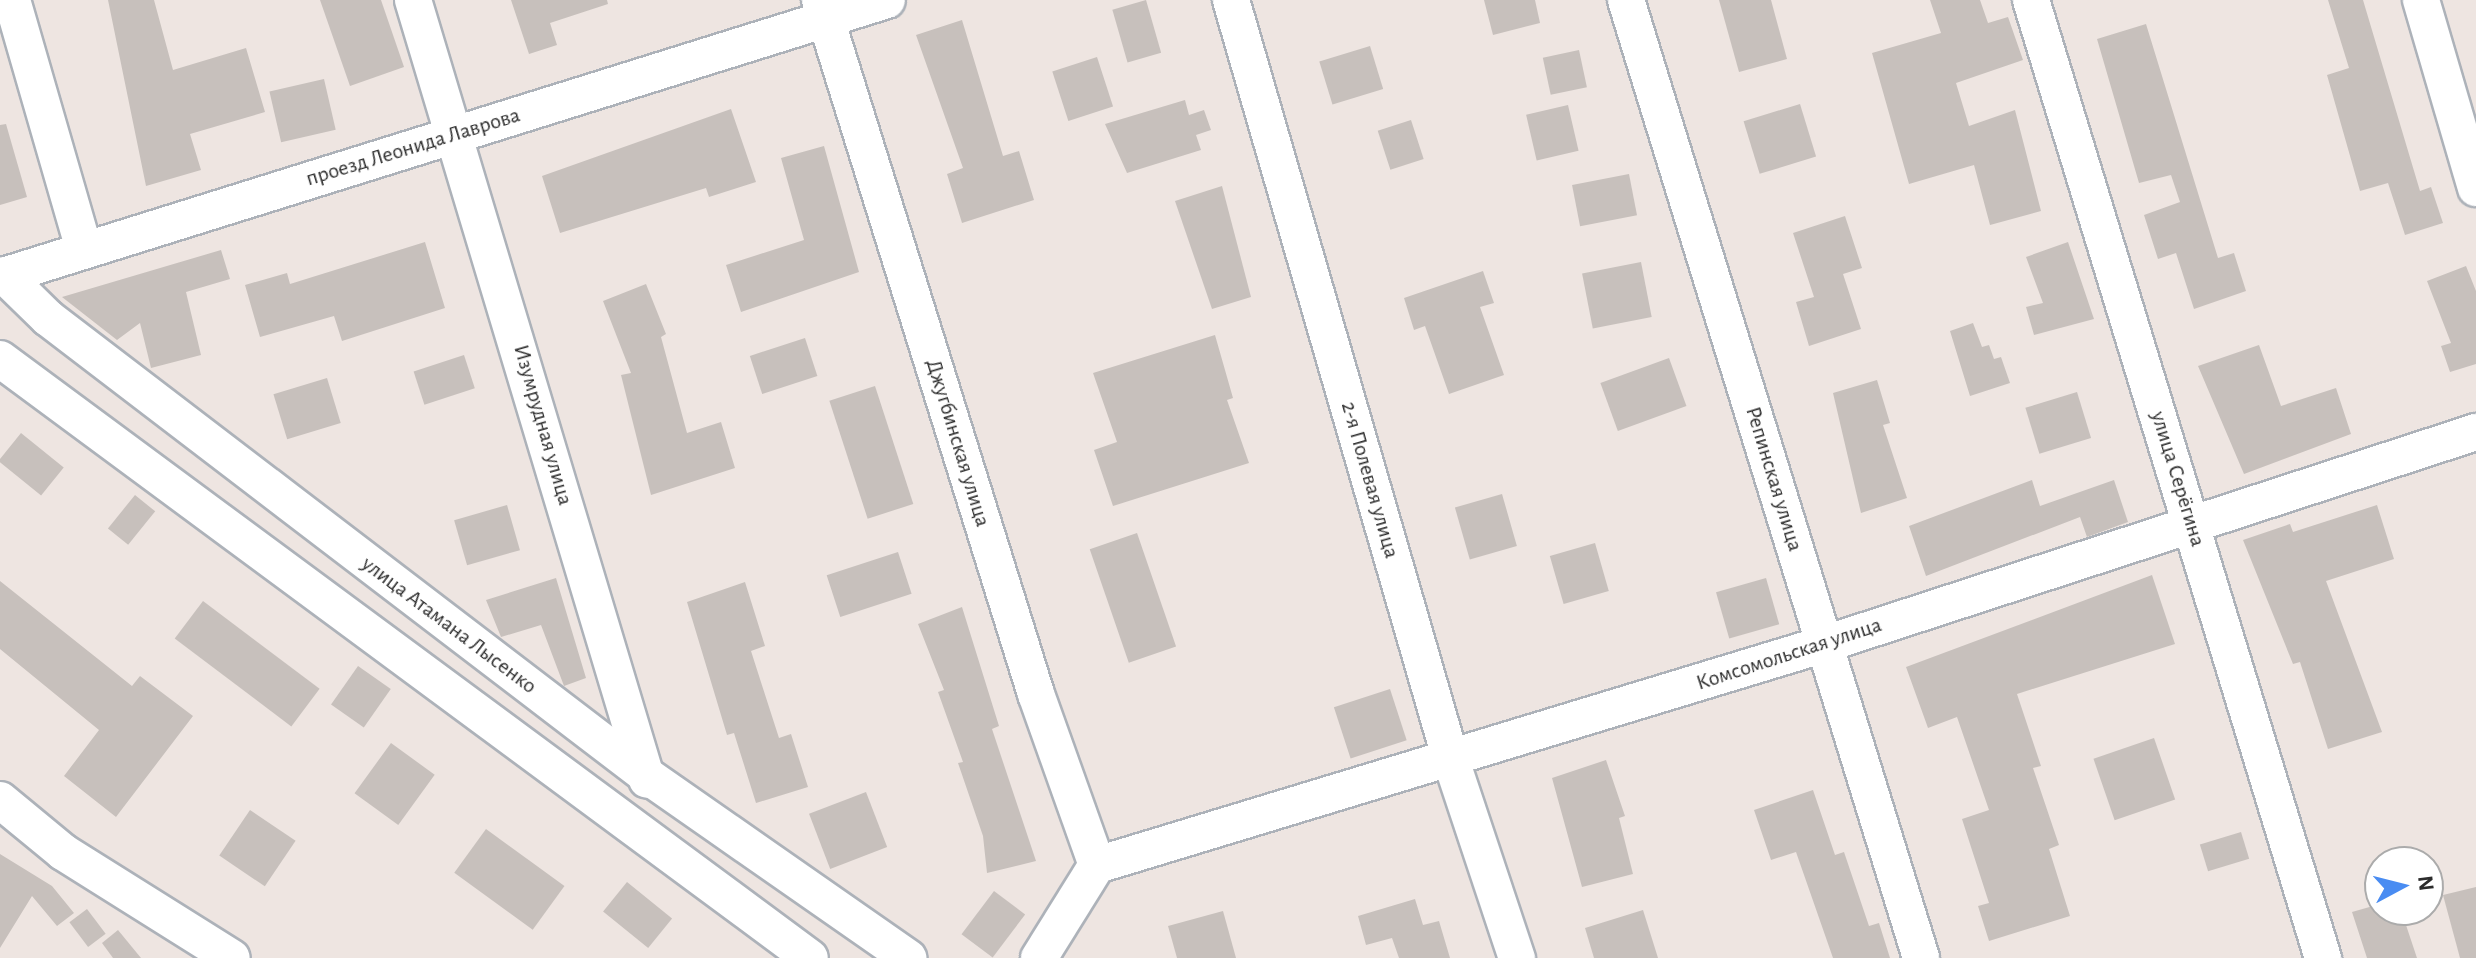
<!DOCTYPE html>
<meta charset="utf-8">
<style>
body{margin:0}
#map{position:relative;width:2476px;height:958px;overflow:hidden;background:#eee5e1;font-family:"Alegreya Sans",sans-serif}
div>[style]{position:absolute}
.building>*{inset:0;background:#c7c0bc;transform-origin:0 0}
.roads{filter:drop-shadow(2px 0 #adb2b9) drop-shadow(-2px 0 #adb2b9) drop-shadow(0 2px #adb2b9) drop-shadow(0 -2px #adb2b9)}
.minor>*{height:36px;margin:-18px;padding:0 18px;transform-origin:18px;border-radius:18px;background:#fff}
span{translate:-50% -50%;white-space:nowrap;text-align:center;line-height:1.15;-webkit-text-stroke:8px #fff;paint-order:stroke}
.street-label{font-size:22px;color:#2d2d2d}
.north{position:absolute;left:2364px;top:846px;width:80px;height:80px;box-sizing:border-box;background:#fff;border:2px solid #ababab;border-radius:50%;rotate:83deg;font-size:22px;font-weight:700;line-height:32px;text-align:center;color:#2d2d2d}
.north::after{content:'';display:block;margin:auto;width:28px;height:36px;background:#498cf2;clip-path:polygon(50% 0,100% 100%,50% 72%,0 100%)}
</style>
<div id="map">
<div class="building">
<div style="clip-path:polygon(108px 0,154px 0,173px 70px,246px 48px,265px 112px,190px 134px,201px 170px,146px 186px)"></div>
<div style="clip-path:polygon(320px 0,381px 0,404px 67px,350px 86px)"></div>
<div style="clip-path:polygon(511px 0,607px 0,608px 4px,550px 23px,557px 45px,529px 54px)"></div>
<div style="left:1146px;top:0;width:55px;height:35px;rotate:74deg"></div>
<div style="clip-path:polygon(1484px 0,1535px 0,1540px 23px,1493px 35px)"></div>
<div style="clip-path:polygon(1719px 0,1771px 0,1787px 59px,1739px 72px)"></div>
<div style="clip-path:polygon(1930px 0,1980px 0,1988px 23px,2008px 17px,2023px 60px,1956px 83px,1969px 126px,2015px 110px,2041px 211px,1990px 225px,1974px 165px,1909px 184px,1872px 53px,1941px 33px)"></div>
<div style="clip-path:polygon(2328px 0,2363px 0,2420px 191px,2431px 187px,2443px 223px,2405px 235px,2388px 183px,2360px 191px,2327px 75px,2349px 68px)"></div>
<div style="clip-path:polygon(962px 20px,1003px 156px,1019px 151px,1034px 200px,962px 223px,947px 174px,963px 168px,916px 35px)"></div>
<div style="clip-path:polygon(2146px 24px,2218px 258px,2234px 253px,2246px 291px,2194px 309px,2176px 253px,2158px 259px,2144px 215px,2180px 202px,2171px 175px,2139px 183px,2097px 39px)"></div>
<div style="left:1370px;top:46px;width:45px;height:53px;rotate:73deg"></div>
<div style="left:1579px;top:50px;width:38px;height:37px;rotate:78deg"></div>
<div style="left:1097px;top:57px;width:52px;height:47px;rotate:72deg"></div>
<div style="left:324px;top:79px;width:52px;height:56px;rotate:77deg"></div>
<div style="clip-path:polygon(1185px 100px,1189px 115px,1204px 110px,1211px 130px,1196px 135px,1201px 150px,1127px 173px,1105px 124px)"></div>
<div style="left:1800px;top:104px;width:55px;height:59px;rotate:73deg"></div>
<div style="left:1568px;top:105px;width:47px;height:43px;rotate:77deg"></div>
<div style="clip-path:polygon(731px 109px,756px 182px,709px 197px,706px 188px,560px 233px,542px 176px)"></div>
<div style="left:1411px;top:120px;width:41px;height:35px;rotate:72deg"></div>
<div style="clip-path:polygon(6px 124px,27px 197px,0 205px,0 125px)"></div>
<div style="clip-path:polygon(824px 146px,859px 272px,741px 312px,726px 265px,804px 240px,781px 158px)"></div>
<div style="left:1629px;top:174px;width:42px;height:58px;rotate:79deg"></div>
<div style="clip-path:polygon(1222px 186px,1251px 297px,1212px 309px,1175px 201px)"></div>
<div style="clip-path:polygon(1845px 216px,1862px 268px,1843px 274px,1861px 329px,1809px 346px,1796px 302px,1814px 297px,1793px 233px)"></div>
<div style="clip-path:polygon(425px 242px,445px 308px,342px 341px,334px 316px,260px 337px,245px 285px,287px 273px,290px 284px)"></div>
<div style="clip-path:polygon(2068px 242px,2094px 319px,2034px 335px,2026px 307px,2043px 303px,2026px 257px)"></div>
<div style="clip-path:polygon(221px 250px,230px 279px,186px 292px,201px 355px,151px 368px,140px 323px,117px 340px,62px 297px)"></div>
<div style="left:1641px;top:262px;width:56px;height:60px;rotate:79deg"></div>
<div style="clip-path:polygon(2466px 266px,2476px 291px,2476px 364px,2450px 372px,2441px 346px,2451px 343px,2427px 281px)"></div>
<div style="clip-path:polygon(1483px 271px,1494px 303px,1480px 307px,1504px 375px,1449px 394px,1425px 326px,1414px 330px,1404px 298px)"></div>
<div style="clip-path:polygon(646px 284px,666px 334px,661px 337px,687px 433px,721px 422px,735px 468px,651px 495px,621px 375px,631px 373px,603px 301px)"></div>
<div style="clip-path:polygon(1973px 323px,1982px 347px,1989px 345px,1994px 359px,2001px 357px,2010px 383px,1970px 396px,1950px 331px)"></div>
<div style="clip-path:polygon(1215px 335px,1233px 398px,1227px 400px,1249px 463px,1113px 506px,1094px 450px,1117px 442px,1093px 373px)"></div>
<div style="left:805px;top:338px;width:40px;height:58px;rotate:72deg"></div>
<div style="clip-path:polygon(2259px 345px,2281px 406px,2336px 388px,2351px 434px,2244px 474px,2198px 366px)"></div>
<div style="left:464px;top:355px;width:35px;height:53px;rotate:72deg"></div>
<div style="left:1669px;top:358px;width:51px;height:73px;rotate:70deg"></div>
<div style="left:327px;top:378px;width:47px;height:56px;rotate:73deg"></div>
<div style="clip-path:polygon(1877px 380px,1890px 423px,1883px 425px,1907px 498px,1861px 513px,1833px 393px)"></div>
<div style="left:875px;top:386px;width:124px;height:48px;rotate:72deg"></div>
<div style="left:2077px;top:392px;width:48px;height:54px;rotate:73deg"></div>
<div style="left:21px;top:433px;width:55px;height:36px;rotate:39deg"></div>
<div style="clip-path:polygon(2032px 480px,2040px 506px,2114px 480px,2128px 522px,2087px 537px,2080px 517px,1926px 576px,1909px 526px)"></div>
<div style="left:1502px;top:494px;width:54px;height:49px;rotate:74deg"></div>
<div style="left:135px;top:495px;width:26px;height:43px;rotate:39deg"></div>
<div style="left:507px;top:505px;width:47px;height:55px;rotate:74deg"></div>
<div style="clip-path:polygon(2377px 505px,2394px 559px,2326px 581px,2382px 732px,2328px 749px,2300px 662px,2293px 664px,2243px 540px,2290px 524px,2293px 532px)"></div>
<div style="left:1137px;top:533px;width:120px;height:50px;rotate:71deg"></div>
<div style="left:1595px;top:543px;width:50px;height:47px;rotate:74deg"></div>
<div style="left:898px;top:552px;width:44px;height:75px;rotate:72deg"></div>
<div style="clip-path:polygon(2152px 575px,2175px 644px,2017px 694px,2041px 766px,2033px 768px,2059px 845px,2049px 849px,2070px 916px,1989px 941px,1978px 906px,1989px 903px,1962px 819px,1989px 810px,1957px 717px,1928px 728px,1906px 667px)"></div>
<div style="clip-path:polygon(556px 578px,586px 678px,564px 686px,541px 625px,501px 637px,486px 600px)"></div>
<div style="left:1766px;top:578px;width:48px;height:52px;rotate:74deg"></div>
<div style="clip-path:polygon(0 581px,132px 686px,140px 676px,193px 716px,116px 817px,64px 776px,99px 730px,0 649px)"></div>
<div style="clip-path:polygon(745px 582px,765px 646px,751px 651px,779px 738px,791px 734px,808px 787px,756px 803px,734px 733px,727px 735px,687px 602px)"></div>
<div style="left:203px;top:601px;width:146px;height:47px;rotate:37deg"></div>
<div style="clip-path:polygon(962px 607px,999px 726px,992px 729px,1036px 861px,987px 873px,983px 836px,958px 763px,963px 762px,938px 692px,944px 690px,918px 624px)"></div>
<div style="left:358px;top:666px;width:40px;height:47px;rotate:35deg"></div>
<div style="left:1390px;top:689px;width:54px;height:59px;rotate:72deg"></div>
<div style="left:2154px;top:738px;width:65px;height:64px;rotate:71deg"></div>
<div style="left:391px;top:743px;width:54px;height:62px;rotate:36deg"></div>
<div style="clip-path:polygon(1606px 760px,1625px 816px,1619px 818px,1633px 874px,1582px 887px,1552px 778px)"></div>
<div style="clip-path:polygon(1813px 790px,1835px 855px,1844px 852px,1869px 926px,1879px 923px,1890px 958px,1833px 958px,1796px 852px,1771px 860px,1754px 810px)"></div>
<div style="left:866px;top:792px;width:59px;height:61px;rotate:69deg"></div>
<div style="left:250px;top:810px;width:55px;height:55px;rotate:34deg"></div>
<div style="left:486px;top:829px;width:97px;height:54px;rotate:36deg"></div>
<div style="left:2241px;top:832px;width:28px;height:43px;rotate:73deg"></div>
<div style="clip-path:polygon(0 854px,52px 886px,74px 913px,57px 926px,32px 896px,0 948px)"></div>
<div style="left:627px;top:882px;width:58px;height:38px;rotate:39deg"></div>
<div style="clip-path:polygon(2476px 887px,2476px 958px,2460px 958px,2443px 895px)"></div>
<div style="left:994px;top:891px;width:39px;height:54px;rotate:37deg"></div>
<div style="clip-path:polygon(1415px 899px,1423px 925px,1439px 921px,1450px 958px,1399px 958px,1392px 938px,1366px 945px,1358px 916px)"></div>
<div style="clip-path:polygon(2380px 904px,2380px 910px,2401px 910px,2417px 958px,2367px 958px,2352px 912px)"></div>
<div style="left:87px;top:909px;width:31px;height:22px;rotate:53deg"></div>
<div style="clip-path:polygon(1643px 910px,1658px 958px,1594px 958px,1585px 928px)"></div>
<div style="clip-path:polygon(1223px 911px,1236px 958px,1177px 958px,1168px 926px)"></div>
<div style="clip-path:polygon(118px 930px,141px 958px,113px 958px,102px 943px)"></div>
</div>
<div class="roads">
<div class="minor">
<div style="left:12px;top:0;width:260px;rotate:73.9deg"></div>
<div style="left:413px;top:0;width:814px;rotate:73.3deg"></div>
<div style="left:820px;top:0;width:727px;rotate:72.71deg"></div>
<div style="left:1036px;top:694px;width:182px;rotate:70.4deg"></div>
<div style="left:1231px;top:0;width:791px;rotate:73.86deg"></div>
<div style="left:1451px;top:760px;width:209px;rotate:71.6deg"></div>
<div style="left:1626px;top:0;width:1002px;rotate:72.88deg"></div>
<div style="left:2031px;top:0;width:1002px;rotate:73.05deg"></div>
<div style="left:2421px;top:0;width:196px;rotate:73.7deg"></div>
<div style="left:4px;top:275px;width:62px;rotate:44.3deg"></div>
<div style="left:48px;top:318px;width:753px;rotate:37.39deg"></div>
<div style="left:646px;top:775px;width:320px;rotate:34.9deg"></div>
<div style="left:0;top:277px;width:929px;rotate:-17.34deg"></div>
<div style="left:0;top:359px;width:1007px;rotate:36.48deg"></div>
<div style="left:0;top:800px;width:82px;rotate:39.5deg"></div>
<div style="left:63px;top:852px;width:199px;rotate:32.1deg"></div>
<div style="left:1097px;top:865px;width:761px;rotate:-16.89deg"></div>
<div style="left:1825px;top:644px;width:685px;rotate:-18.04deg"></div>
<div style="left:1039px;top:958px;width:110px;rotate:-58.1deg"></div>
</div>
</div>
<div class="street-label">
<span style="left:413px;top:147px;rotate:-17deg">проезд Леонида Лаврова</span>
<span style="left:543px;top:425px;rotate:74deg">Изумрудная улица</span>
<span style="left:958px;top:443px;rotate:73deg">Джугбинская улица</span>
<span style="left:1774px;top:479px;rotate:73deg">Репинская улица</span>
<span style="left:2178px;top:479px;rotate:73deg">улица Серёгина</span>
<span style="left:1370px;top:480px;rotate:74deg">2-я Полевая улица</span>
<span style="left:449px;top:625px;rotate:37deg">улица Атамана Лысенко</span>
<span style="left:1789px;top:654px;rotate:-18deg">Комсомольская улица</span>
</div>
<div class="north">N</div>
</div>
